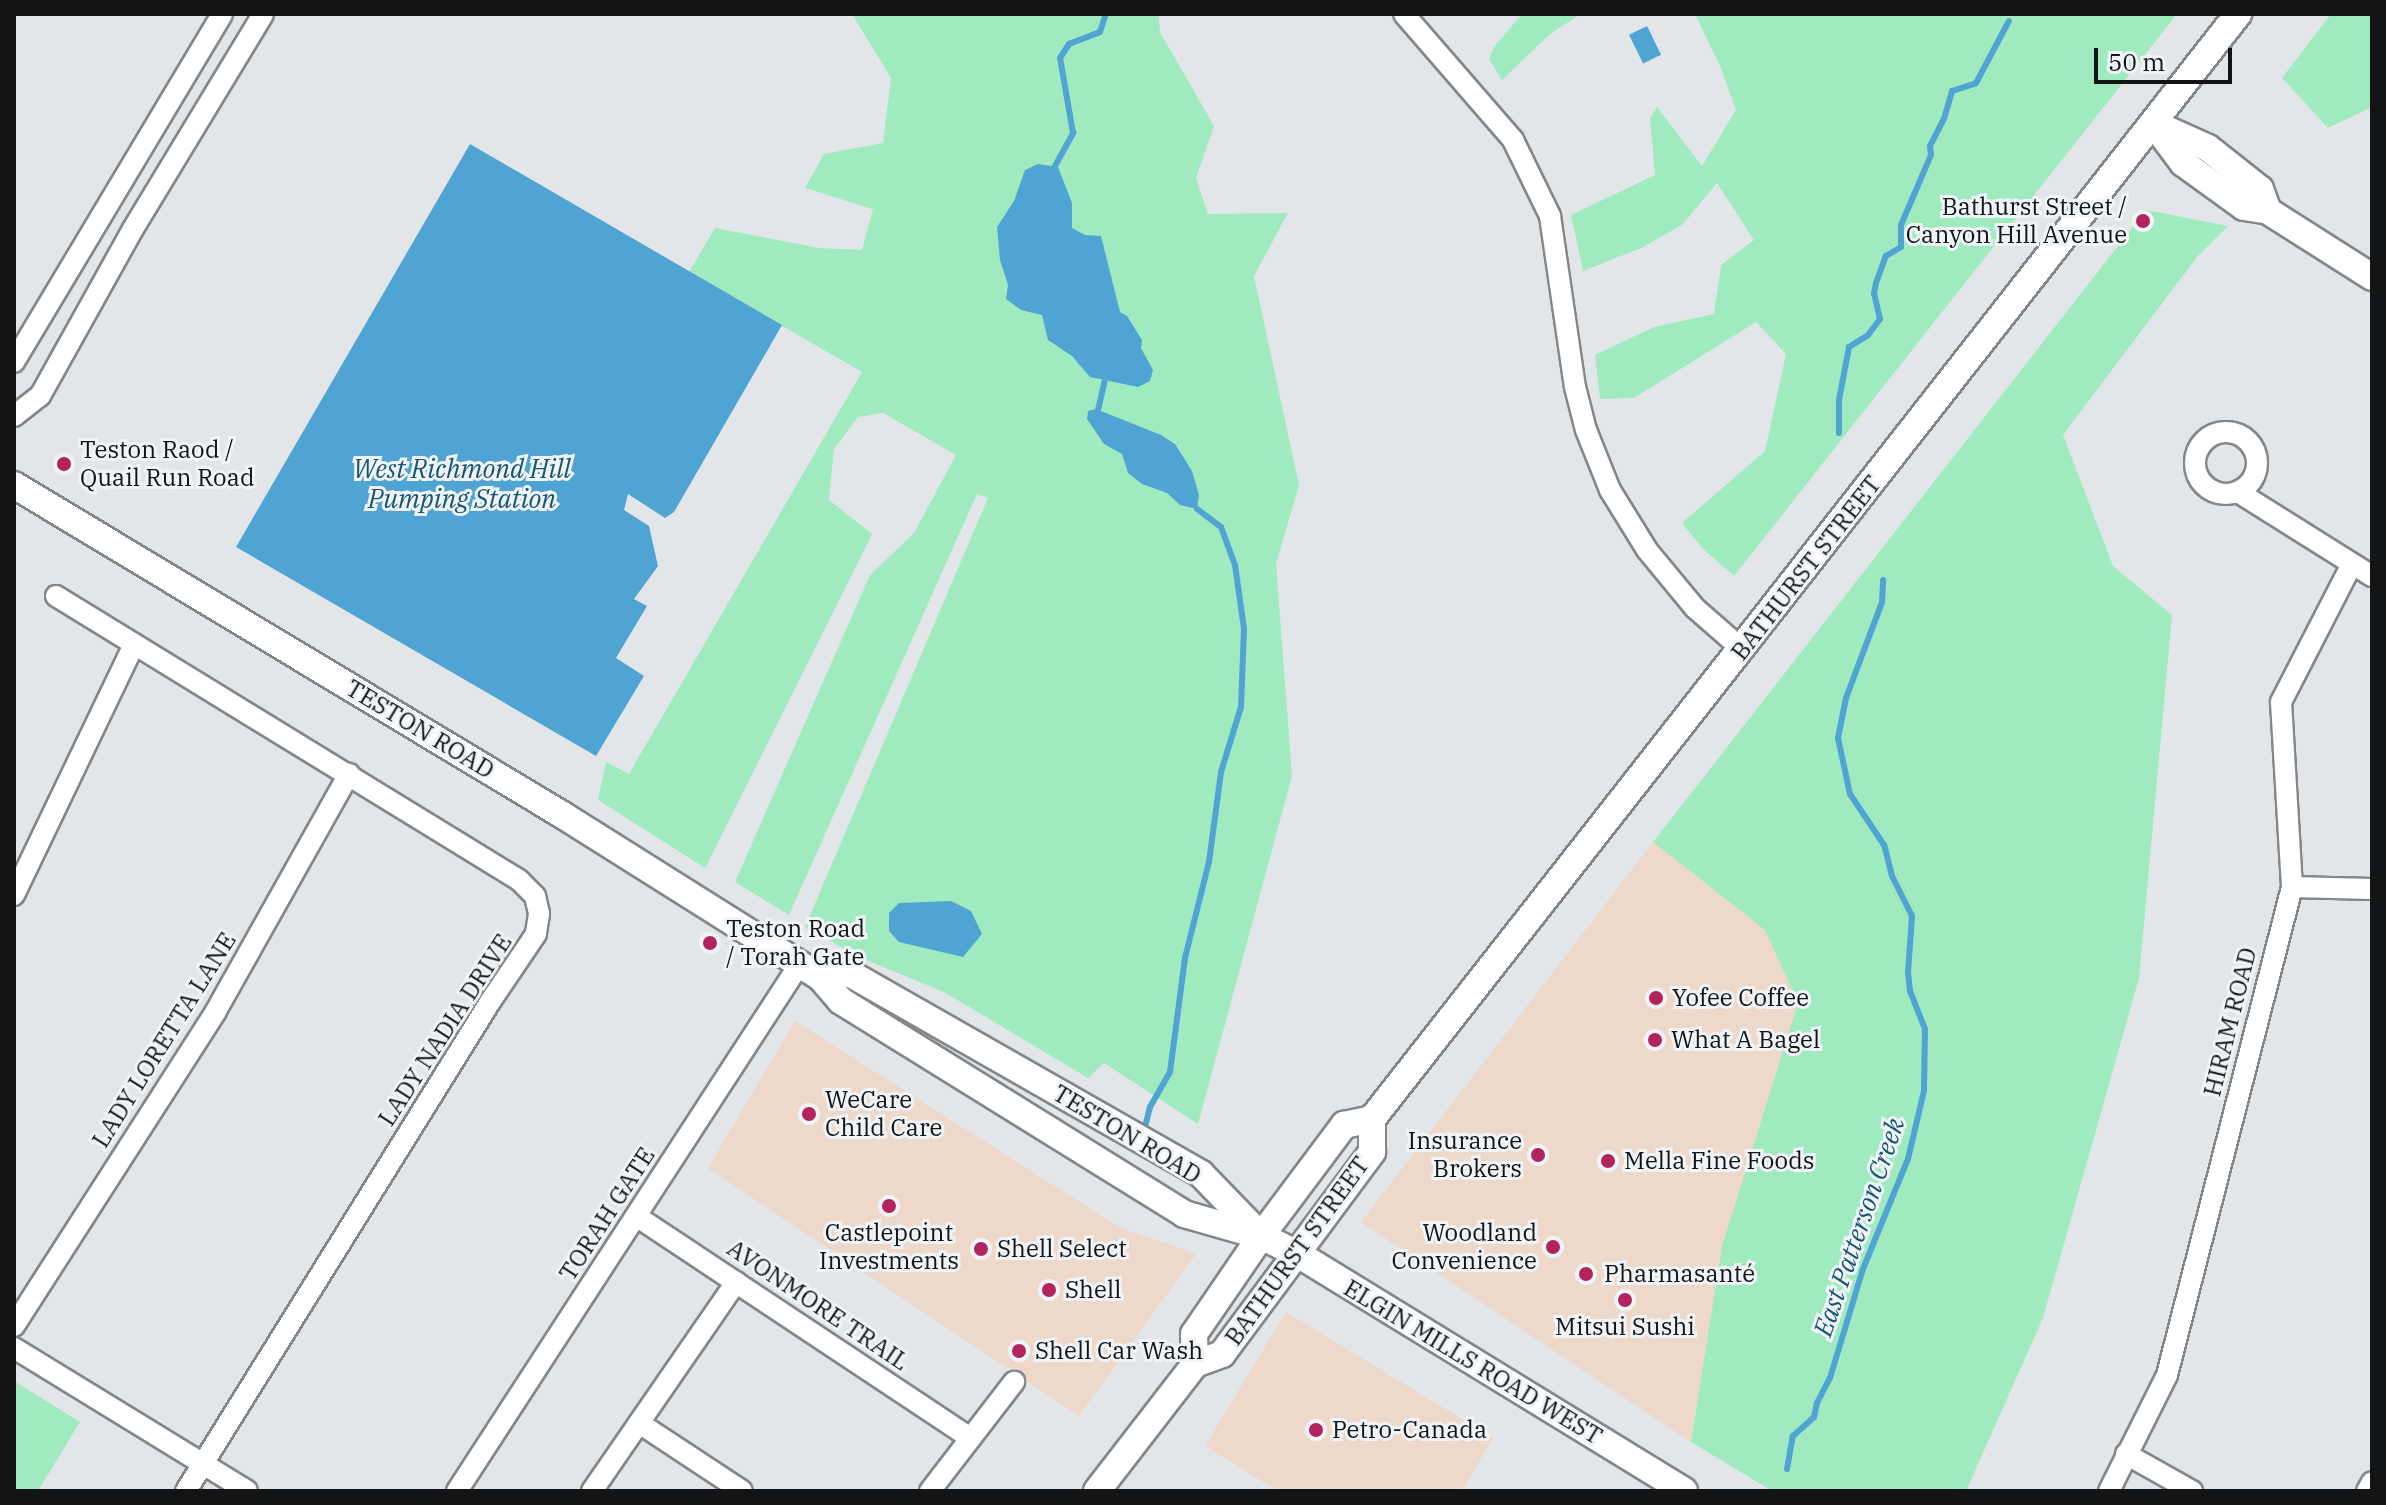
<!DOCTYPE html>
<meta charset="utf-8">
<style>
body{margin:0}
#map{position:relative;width:2386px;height:1505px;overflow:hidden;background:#e3e6e9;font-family:"IBM Plex Serif",serif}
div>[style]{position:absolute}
.commercial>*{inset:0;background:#edd8ca}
.green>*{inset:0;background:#9febbf}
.water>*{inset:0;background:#50a4d3;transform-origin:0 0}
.stream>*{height:6px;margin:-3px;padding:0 3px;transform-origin:3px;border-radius:3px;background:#50a4d3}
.roads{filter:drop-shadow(2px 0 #84878a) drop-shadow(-2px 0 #84878a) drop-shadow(0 2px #84878a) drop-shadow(0 -2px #84878a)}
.street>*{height:20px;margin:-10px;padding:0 10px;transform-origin:10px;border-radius:10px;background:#fff}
.street>.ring{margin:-10px;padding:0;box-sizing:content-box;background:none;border:20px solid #fff;border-radius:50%}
.secondary>*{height:26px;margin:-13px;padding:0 13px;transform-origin:13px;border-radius:13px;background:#fff}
.dots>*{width:22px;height:22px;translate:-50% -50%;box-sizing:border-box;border:4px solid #f0f4f7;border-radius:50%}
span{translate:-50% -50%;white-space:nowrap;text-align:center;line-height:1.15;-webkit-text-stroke:6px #f0f4f7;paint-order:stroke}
.poi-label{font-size:24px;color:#131415}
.right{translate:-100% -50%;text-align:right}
.left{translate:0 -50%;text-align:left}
.street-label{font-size:24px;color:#131415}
.water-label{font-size:26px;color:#155676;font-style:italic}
.frame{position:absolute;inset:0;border:16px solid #131415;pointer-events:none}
.scale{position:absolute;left:2094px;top:48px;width:138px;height:36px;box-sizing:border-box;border:4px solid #131415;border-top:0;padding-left:10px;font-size:24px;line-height:28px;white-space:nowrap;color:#131415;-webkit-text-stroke:6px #f0f4f7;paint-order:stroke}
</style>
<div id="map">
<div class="commercial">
<div style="clip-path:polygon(1653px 842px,1765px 930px,1798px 1003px,1722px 1246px,1691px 1442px,1361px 1222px)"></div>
<div style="clip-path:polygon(795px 1021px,1119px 1227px,1196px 1254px,1079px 1416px,708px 1168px)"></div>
<div style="clip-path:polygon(1286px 1312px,1493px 1438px,1462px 1491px,1278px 1491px,1205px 1446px)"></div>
</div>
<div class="green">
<div style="clip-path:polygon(852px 14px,1159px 14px,1160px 32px,1214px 126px,1196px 178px,1208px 214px,1288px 213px,1254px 276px,1299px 485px,1276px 564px,1292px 776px,1198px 1124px,1104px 1063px,1088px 1078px,944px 992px,861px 958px,805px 927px,988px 498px,977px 494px,789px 915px,735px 882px,870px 575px,914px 533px,956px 455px,883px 413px,858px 417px,834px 449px,829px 500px,872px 534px,705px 868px,598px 800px,606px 762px,629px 774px,862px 372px,689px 272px,715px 228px,820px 248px,862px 250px,873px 209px,805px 188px,824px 154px,883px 143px,891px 78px)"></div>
<div style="clip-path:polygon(1522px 14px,1581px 14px,1550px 34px,1502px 80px,1489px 59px,1494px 47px)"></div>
<div style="clip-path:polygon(1695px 14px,2177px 14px,1734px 576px,1703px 549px,1682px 523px,1765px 451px,1786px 354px,1756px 322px,1634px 398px,1600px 399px,1595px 355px,1654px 327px,1714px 314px,1721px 265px,1754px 240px,1717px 183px,1682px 225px,1641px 248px,1583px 271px,1571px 215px,1655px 175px,1650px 118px,1657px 107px,1702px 166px,1736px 110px,1720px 66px)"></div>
<div style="clip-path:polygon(2331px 14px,2372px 14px,2372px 107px,2328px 128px,2282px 78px)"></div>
<div style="clip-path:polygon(2146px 210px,2228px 226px,2197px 257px,2063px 435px,2113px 566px,2172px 615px,2139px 978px,2043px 1318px,1966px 1491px,1772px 1491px,1691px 1442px,1722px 1246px,1798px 1003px,1765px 930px,1653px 842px)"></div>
<div style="clip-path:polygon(14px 1381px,80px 1422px,38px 1491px,14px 1491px)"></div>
</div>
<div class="water">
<div style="left:1647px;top:26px;width:32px;height:20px;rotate:64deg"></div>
<div style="clip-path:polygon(470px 144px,782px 325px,674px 512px,665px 518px,628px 494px,624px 510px,649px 526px,658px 566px,634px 599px,647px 606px,616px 658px,644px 676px,596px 756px,236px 547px)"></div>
<div style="clip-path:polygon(1038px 164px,1058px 167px,1072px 203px,1072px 228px,1085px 235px,1101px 236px,1120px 312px,1127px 316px,1142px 340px,1141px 348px,1153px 370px,1150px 381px,1138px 387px,1090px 377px,1072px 356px,1048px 340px,1042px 315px,1021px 310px,1006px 299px,1008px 285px,1000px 260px,997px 227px,1014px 201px,1025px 170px)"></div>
<div style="clip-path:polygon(1096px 409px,1161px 435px,1175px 444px,1192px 471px,1199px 495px,1197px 509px,1180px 505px,1167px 493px,1142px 484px,1128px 473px,1122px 454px,1104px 444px,1087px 419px,1088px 411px)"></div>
<div style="clip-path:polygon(951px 901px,971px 911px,982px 934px,963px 957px,899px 942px,889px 931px,889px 913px,899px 903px)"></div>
</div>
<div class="stream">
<div style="left:1055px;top:166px;width:38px;rotate:-61deg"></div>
<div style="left:1073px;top:133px;width:76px;rotate:-99.8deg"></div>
<div style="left:1060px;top:58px;width:17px;rotate:-57deg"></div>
<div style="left:1069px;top:44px;width:33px;rotate:-21deg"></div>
<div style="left:1100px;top:32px;width:19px;rotate:-72deg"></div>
<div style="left:1098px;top:410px;width:32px;rotate:-77deg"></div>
<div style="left:1839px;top:433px;width:33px;rotate:-90deg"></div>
<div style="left:1839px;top:400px;width:54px;rotate:-79.3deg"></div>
<div style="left:1849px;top:347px;width:22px;rotate:-32deg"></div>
<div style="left:1868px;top:335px;width:20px;rotate:-53deg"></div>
<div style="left:1880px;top:319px;width:26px;rotate:-103deg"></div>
<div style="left:1874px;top:294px;width:11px;rotate:-80deg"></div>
<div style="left:1876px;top:283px;width:29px;rotate:-70deg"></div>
<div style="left:1886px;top:256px;width:17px;rotate:-31deg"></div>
<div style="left:1901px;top:247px;width:22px;rotate:-90deg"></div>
<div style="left:1901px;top:225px;width:76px;rotate:-66.8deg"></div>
<div style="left:1931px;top:155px;width:9px;rotate:-96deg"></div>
<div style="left:1930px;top:146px;width:30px;rotate:-63deg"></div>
<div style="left:1944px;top:119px;width:29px;rotate:-74deg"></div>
<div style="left:1952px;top:91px;width:25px;rotate:-18deg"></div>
<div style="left:1976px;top:83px;width:70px;rotate:-62deg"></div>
<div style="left:1144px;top:1131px;width:25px;rotate:-76deg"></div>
<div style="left:1150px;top:1107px;width:40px;rotate:-60.3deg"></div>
<div style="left:1170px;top:1072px;width:115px;rotate:-82.5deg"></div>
<div style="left:1185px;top:958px;width:99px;rotate:-76deg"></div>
<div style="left:1209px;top:862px;width:91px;rotate:-82.4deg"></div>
<div style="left:1221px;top:772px;width:68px;rotate:-72.9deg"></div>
<div style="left:1241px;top:707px;width:78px;rotate:-87.8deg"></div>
<div style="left:1244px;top:629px;width:65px;rotate:-98deg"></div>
<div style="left:1235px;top:565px;width:40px;rotate:-110.2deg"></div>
<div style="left:1221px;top:527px;width:30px;rotate:-143deg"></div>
<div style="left:1787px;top:1469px;width:34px;rotate:-80deg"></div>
<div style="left:1793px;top:1436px;width:28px;rotate:-42deg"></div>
<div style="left:1814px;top:1417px;width:14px;rotate:-78deg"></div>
<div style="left:1817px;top:1403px;width:28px;rotate:-63deg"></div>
<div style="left:1830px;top:1378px;width:114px;rotate:-73.2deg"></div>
<div style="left:1863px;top:1269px;width:119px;rotate:-67.8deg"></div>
<div style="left:1908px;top:1159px;width:70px;rotate:-76.8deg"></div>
<div style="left:1924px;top:1091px;width:62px;rotate:-89.1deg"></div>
<div style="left:1925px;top:1029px;width:41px;rotate:-111.5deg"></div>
<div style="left:1910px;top:991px;width:18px;rotate:-96deg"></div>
<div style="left:1908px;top:973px;width:57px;rotate:-86deg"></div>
<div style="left:1912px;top:916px;width:45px;rotate:-116.6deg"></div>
<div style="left:1892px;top:876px;width:32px;rotate:-104deg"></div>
<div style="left:1884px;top:845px;width:61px;rotate:-123.7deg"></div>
<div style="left:1850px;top:794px;width:57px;rotate:-102.1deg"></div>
<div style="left:1838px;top:738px;width:41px;rotate:-78.7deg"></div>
<div style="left:1846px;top:698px;width:103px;rotate:-69.4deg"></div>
<div style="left:1882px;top:602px;width:22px;rotate:-87deg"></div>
</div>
<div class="roads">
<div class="street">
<div style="left:1404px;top:14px;width:167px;rotate:49.1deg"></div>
<div style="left:1513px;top:140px;width:85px;rotate:64deg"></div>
<div style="left:1550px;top:216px;width:173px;rotate:81.7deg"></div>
<div style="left:1575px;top:387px;width:44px;rotate:75.7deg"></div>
<div style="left:1586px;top:430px;width:65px;rotate:68.2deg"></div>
<div style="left:1610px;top:490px;width:70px;rotate:58.3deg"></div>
<div style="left:1647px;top:550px;width:75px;rotate:50.4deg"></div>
<div style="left:1695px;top:608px;width:64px;rotate:41.2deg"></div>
<div style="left:14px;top:362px;width:405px;rotate:-59.1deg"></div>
<div style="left:14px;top:416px;width:33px;rotate:-38deg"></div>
<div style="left:40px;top:396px;width:191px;rotate:-60.9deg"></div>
<div style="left:133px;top:229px;width:251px;rotate:-58.8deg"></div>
<div class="ring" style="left:2195px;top:432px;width:42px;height:42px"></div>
<div style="left:2238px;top:492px;width:158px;rotate:32.1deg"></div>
<div style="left:56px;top:596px;width:543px;rotate:31.52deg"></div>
<div style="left:519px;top:880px;width:23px;rotate:45deg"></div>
<div style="left:535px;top:896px;width:18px;rotate:77deg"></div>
<div style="left:539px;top:914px;width:20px;rotate:99deg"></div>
<div style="left:536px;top:934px;width:82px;rotate:124.1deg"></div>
<div style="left:490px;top:1002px;width:576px;rotate:121.87deg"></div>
<div style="left:2292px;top:887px;width:80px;rotate:1.4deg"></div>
<div style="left:14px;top:895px;width:278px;rotate:-64.4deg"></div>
<div style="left:636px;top:1216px;width:401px;rotate:33.6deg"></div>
<div style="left:14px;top:1326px;width:374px;rotate:-57.3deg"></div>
<div style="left:216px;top:1011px;width:272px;rotate:-60.7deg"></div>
<div style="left:14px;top:1348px;width:273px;rotate:31.5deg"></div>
<div style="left:639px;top:1423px;width:123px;rotate:33.4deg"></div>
<div style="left:2126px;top:1454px;width:76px;rotate:29.3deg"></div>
<div style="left:457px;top:1491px;width:627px;rotate:-56.97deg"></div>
<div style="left:592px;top:1491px;width:254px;rotate:-55.4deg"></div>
<div style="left:930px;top:1491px;width:138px;rotate:-52.4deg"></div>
<div style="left:2109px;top:1491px;width:130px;rotate:-63.4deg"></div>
<div style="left:2167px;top:1375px;width:504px;rotate:-75.63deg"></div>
<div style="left:2292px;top:887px;width:185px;rotate:-93.4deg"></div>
<div style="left:2281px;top:702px;width:155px;rotate:-62.8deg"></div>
<div style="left:2367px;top:1491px;width:10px;rotate:-61deg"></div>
</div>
<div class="secondary">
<div style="left:2153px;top:123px;width:50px;rotate:53.1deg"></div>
<div style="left:2183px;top:163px;width:75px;rotate:35.8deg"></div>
<div style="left:2244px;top:207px;width:24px;rotate:9deg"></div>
<div style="left:2268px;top:211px;width:123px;rotate:32.4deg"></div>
<div style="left:2155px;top:124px;width:58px;rotate:24.4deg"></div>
<div style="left:2208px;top:148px;width:66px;rotate:38.3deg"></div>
<div style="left:2260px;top:189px;width:23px;rotate:70deg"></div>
<div style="left:14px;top:485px;width:638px;rotate:31.03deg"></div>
<div style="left:561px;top:814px;width:307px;rotate:32.2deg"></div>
<div style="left:821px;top:978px;width:30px;rotate:49deg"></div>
<div style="left:841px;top:1001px;width:404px;rotate:31.8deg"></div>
<div style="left:1184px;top:1214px;width:80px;rotate:15.9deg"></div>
<div style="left:1261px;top:1236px;width:39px;rotate:26deg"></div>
<div style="left:1296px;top:1253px;width:455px;rotate:31.5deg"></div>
<div style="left:821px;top:978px;width:28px;rotate:-10deg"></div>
<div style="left:849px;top:973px;width:405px;rotate:29.7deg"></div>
<div style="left:1201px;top:1174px;width:86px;rotate:45.9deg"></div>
<div style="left:1195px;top:1364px;width:30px;rotate:-92deg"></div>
<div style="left:1194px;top:1334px;width:119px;rotate:-55.6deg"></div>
<div style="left:1261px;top:1236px;width:139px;rotate:-53.2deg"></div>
<div style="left:1344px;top:1125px;width:29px;rotate:-12deg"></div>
<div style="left:1097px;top:1491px;width:160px;rotate:-52.3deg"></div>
<div style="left:1195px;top:1364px;width:29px;rotate:-20deg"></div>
<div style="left:1222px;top:1354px;width:252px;rotate:-53.4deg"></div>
<div style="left:1372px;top:1152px;width:33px;rotate:-90deg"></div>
<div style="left:1372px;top:1119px;width:1404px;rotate:-51.91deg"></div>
</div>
</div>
<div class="dots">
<div style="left:2143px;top:221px;background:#b2245d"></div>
<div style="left:64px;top:464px;background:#b2245d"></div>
<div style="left:710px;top:943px;background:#b2245d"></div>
<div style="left:1656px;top:998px;background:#b2245d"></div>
<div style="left:1655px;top:1040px;background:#b2245d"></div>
<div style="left:809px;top:1114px;background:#b2245d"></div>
<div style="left:1538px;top:1155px;background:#b2245d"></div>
<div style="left:1608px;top:1161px;background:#b2245d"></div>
<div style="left:889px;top:1206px;background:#b2245d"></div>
<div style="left:1553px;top:1247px;background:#b2245d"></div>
<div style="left:981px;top:1249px;background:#b2245d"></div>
<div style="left:1586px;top:1274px;background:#b2245d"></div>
<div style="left:1049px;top:1290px;background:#b2245d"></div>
<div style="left:1625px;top:1300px;background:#b2245d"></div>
<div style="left:1019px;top:1351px;background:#b2245d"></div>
<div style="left:1316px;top:1430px;background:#b2245d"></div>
</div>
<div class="poi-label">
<span class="right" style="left:2127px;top:221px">Bathurst Street /<br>Canyon Hill Avenue</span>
<span class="left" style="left:80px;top:464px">Teston Raod /<br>Quail Run Road</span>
<span class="left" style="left:726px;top:943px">Teston Road<br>/ Torah Gate</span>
<span class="left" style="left:1672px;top:998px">Yofee Coffee</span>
<span class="left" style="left:1671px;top:1040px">What A Bagel</span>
<span class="left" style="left:825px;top:1114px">WeCare<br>Child Care</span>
<span class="right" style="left:1522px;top:1155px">Insurance<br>Brokers</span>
<span class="left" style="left:1624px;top:1161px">Mella Fine Foods</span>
<span style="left:889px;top:1247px">Castlepoint<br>Investments</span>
<span class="right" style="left:1537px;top:1247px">Woodland<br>Convenience</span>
<span class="left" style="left:997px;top:1249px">Shell Select</span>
<span class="left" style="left:1604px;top:1274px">Pharmasanté</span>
<span class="left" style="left:1065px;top:1290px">Shell</span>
<span style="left:1625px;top:1327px">Mitsui Sushi</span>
<span class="left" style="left:1035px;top:1351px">Shell Car Wash</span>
<span class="left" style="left:1332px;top:1430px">Petro-Canada</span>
</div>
<div class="street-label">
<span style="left:1806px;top:568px;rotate:-52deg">BATHURST STREET</span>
<span style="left:420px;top:729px;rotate:31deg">TESTON ROAD</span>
<span style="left:2230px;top:1022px;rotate:-76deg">HIRAM ROAD</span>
<span style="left:445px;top:1030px;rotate:-57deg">LADY NADIA DRIVE</span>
<span style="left:164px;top:1040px;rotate:-58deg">LADY LORETTA LANE</span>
<span style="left:1127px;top:1134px;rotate:31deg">TESTON ROAD</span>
<span style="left:607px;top:1214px;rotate:-57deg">TORAH GATE</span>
<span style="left:1297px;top:1251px;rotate:-54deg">BATHURST STREET</span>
<span style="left:818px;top:1305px;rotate:34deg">AVONMORE TRAIL</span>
<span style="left:1473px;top:1362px;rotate:31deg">ELGIN MILLS ROAD WEST</span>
</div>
<div class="water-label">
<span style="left:462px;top:484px">West Richmond Hill<br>Pumping Station</span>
<span style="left:1859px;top:1227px;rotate:-71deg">East Patterson Creek</span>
</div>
<div class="frame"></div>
<div class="scale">50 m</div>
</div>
